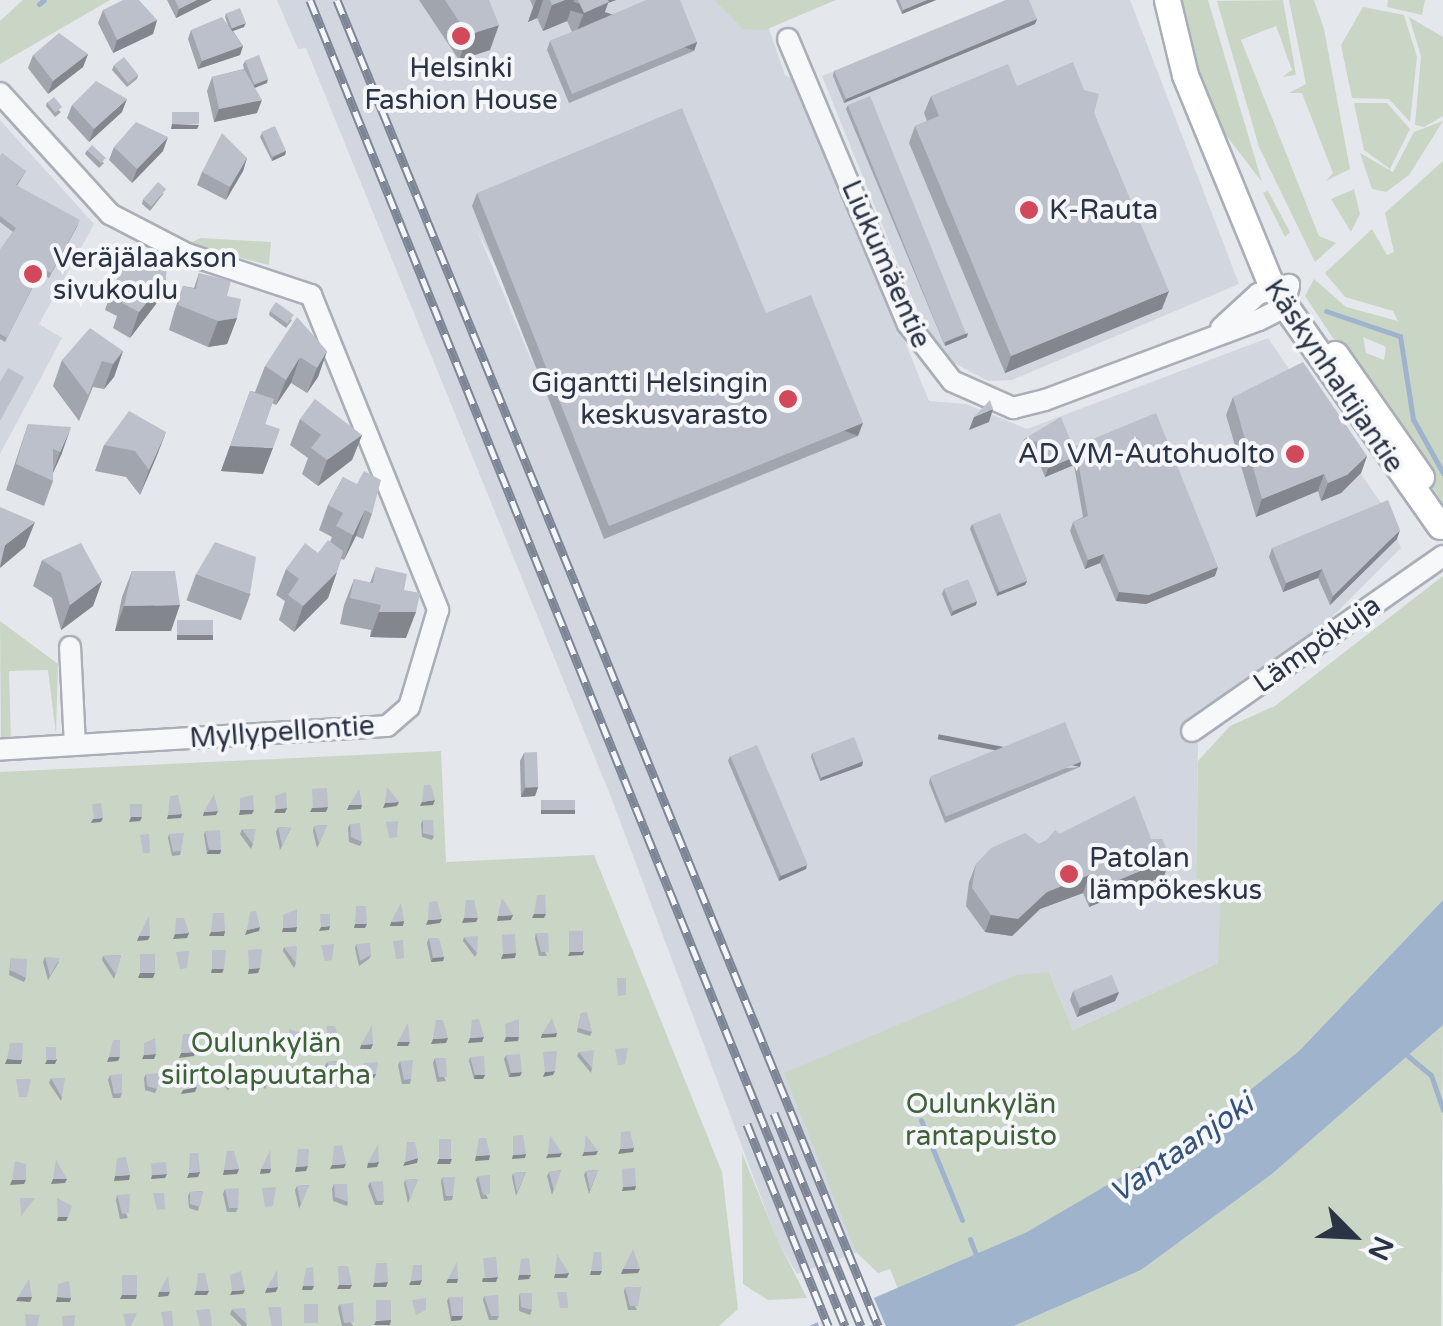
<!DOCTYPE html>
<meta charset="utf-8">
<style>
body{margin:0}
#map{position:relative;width:1443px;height:1326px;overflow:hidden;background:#e4e7ec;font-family:"Varela Round",sans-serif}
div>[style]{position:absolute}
.built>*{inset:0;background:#d2d6de}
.green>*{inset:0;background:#c9d6c5}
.water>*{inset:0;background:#9fb4cc}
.pier>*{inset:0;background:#e4e7ec}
.stream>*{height:5px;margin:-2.5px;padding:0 2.5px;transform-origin:2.5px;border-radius:2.5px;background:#9fb4cc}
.roads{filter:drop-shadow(2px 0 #a9aeb7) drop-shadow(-2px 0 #a9aeb7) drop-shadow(0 2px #a9aeb7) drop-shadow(0 -2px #a9aeb7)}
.minor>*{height:20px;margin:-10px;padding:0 10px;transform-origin:10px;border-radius:10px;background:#f7f8fa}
.major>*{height:25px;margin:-12.5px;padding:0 12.5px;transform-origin:12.5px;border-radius:12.5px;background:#fff}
.rail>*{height:9px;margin-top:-4.5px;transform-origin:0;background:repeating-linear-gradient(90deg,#f4f6f9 0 15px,#7d8696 0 30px);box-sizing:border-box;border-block:2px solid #7d8696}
.wall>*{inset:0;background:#a1a5ae;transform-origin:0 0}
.shaded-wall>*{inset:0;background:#83868d;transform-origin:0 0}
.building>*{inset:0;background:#bbc0ca;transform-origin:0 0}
.dots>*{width:28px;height:28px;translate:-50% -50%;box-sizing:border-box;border:5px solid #f4f6f9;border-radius:50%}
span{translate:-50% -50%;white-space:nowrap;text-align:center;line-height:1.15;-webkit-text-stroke:8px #f4f6f9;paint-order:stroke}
.poi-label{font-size:28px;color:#2b3445}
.left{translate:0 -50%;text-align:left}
.right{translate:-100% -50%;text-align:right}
.street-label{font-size:28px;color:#2b3445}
.park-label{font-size:28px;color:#3f6138}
.water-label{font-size:30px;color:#34527a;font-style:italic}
.north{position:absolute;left:1303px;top:1186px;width:100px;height:100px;-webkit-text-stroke:8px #f4f6f9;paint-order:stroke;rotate:114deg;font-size:28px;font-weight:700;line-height:40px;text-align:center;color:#2b3445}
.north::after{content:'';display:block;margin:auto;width:35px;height:45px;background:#2b3445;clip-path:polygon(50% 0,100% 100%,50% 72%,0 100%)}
</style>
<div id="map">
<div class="built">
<div style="clip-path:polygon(evenodd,277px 0,739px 0,768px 26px,785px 75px,800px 83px,929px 401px,966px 404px,1027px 429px,1268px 338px,1385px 509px,1401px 548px,1311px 638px,1187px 723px,1198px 744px,1196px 878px,1221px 889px,1224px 908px,1218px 963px,1073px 1030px,1049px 972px,887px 1227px,855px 1253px,797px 1274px,777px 1240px,611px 797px,306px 48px,298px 49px,277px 0,477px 230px,499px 272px,533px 362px,532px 362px,477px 230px)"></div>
<div style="clip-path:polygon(1006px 0,1130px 0,1239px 284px,1012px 380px,988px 381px,954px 363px,923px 325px,822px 76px)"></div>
<div style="clip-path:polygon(0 120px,94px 224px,39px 324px,62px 338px,0 454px)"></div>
</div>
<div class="green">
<div style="clip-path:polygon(23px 0,110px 0,0 64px,0 21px)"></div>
<div style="clip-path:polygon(714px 0,836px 0,765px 30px,743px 29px)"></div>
<div style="clip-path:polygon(1176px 0,1208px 0,1262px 182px,1209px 113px)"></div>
<div style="clip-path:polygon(1283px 0,1296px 75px,1282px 77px,1292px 70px,1276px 26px,1241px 40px,1319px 236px,1336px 243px,1315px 262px,1259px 147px,1217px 1px)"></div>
<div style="clip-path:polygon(1289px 0,1314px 0,1324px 29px,1350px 169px,1326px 181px,1333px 173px,1302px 93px,1289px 93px,1306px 84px)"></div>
<div style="clip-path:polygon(1388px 0,1425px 0,1422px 15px,1387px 7px)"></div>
<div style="clip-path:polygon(1363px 7px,1404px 15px,1417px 57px,1410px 122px,1389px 99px,1352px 98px,1341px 45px)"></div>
<div style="clip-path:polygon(1409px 17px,1443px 37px,1443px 116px,1424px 127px,1415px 125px,1421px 56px)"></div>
<div style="clip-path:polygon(1354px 103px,1387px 103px,1410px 129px,1390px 169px,1364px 150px)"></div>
<div style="clip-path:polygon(1443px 121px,1409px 175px,1386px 192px,1372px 189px,1360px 153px,1393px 172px,1414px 132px)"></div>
<div style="clip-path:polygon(evenodd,1443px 161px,1443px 503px,1305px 296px,1314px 279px,1346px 307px,1398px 321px,1393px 311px,1345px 297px,1325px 273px,1372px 229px,1387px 255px,1394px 252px,1385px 213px,1443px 161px,1363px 337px,1386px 347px,1384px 360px,1366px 353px,1363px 337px)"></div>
<div style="clip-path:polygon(1354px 189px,1360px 214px,1351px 232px,1331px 199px)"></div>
<div style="clip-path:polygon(1268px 191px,1290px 232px,1285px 237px,1263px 193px)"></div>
<div style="clip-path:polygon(201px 238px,271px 242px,269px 265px,187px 244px)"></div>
<div style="clip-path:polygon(1443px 576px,1443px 900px,1299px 1051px,1196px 1133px,1028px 1232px,899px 1291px,890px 1269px,878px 1273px,856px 1252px,784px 1073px,1016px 975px,1049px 972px,1073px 1030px,1218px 963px,1221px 889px,1196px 878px,1198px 761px,1230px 726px,1275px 706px)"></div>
<div style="clip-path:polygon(0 621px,58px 664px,56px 734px,48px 670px,9px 671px,11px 741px,1px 742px)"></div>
<div style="clip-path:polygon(441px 751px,446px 862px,594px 855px,722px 1172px,738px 1309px,719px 1326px,0 1326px,0 772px)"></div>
<div style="clip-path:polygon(1443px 1025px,1441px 1326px,1014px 1326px,1141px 1270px,1272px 1174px)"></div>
<div style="clip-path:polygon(742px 1153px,777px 1239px,807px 1298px,768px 1300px,743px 1284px)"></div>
</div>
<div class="water">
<div style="clip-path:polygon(1443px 900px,1443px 1025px,1272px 1174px,1141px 1270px,1014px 1326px,809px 1326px,1027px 1232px,1196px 1133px,1299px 1051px)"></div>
</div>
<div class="pier">
<div style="clip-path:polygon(873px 1296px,886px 1326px,819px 1326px,816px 1318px)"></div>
</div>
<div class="stream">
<div style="left:39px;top:4px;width:6px;rotate:-39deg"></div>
<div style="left:1326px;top:311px;width:78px;rotate:18.7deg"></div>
<div style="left:1400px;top:336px;width:84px;rotate:81.1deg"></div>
<div style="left:1413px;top:419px;width:62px;rotate:60.9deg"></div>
<div style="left:1408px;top:1056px;width:30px;rotate:40deg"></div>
<div style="left:1431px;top:1075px;width:37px;rotate:71deg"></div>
<div style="left:921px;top:1120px;width:108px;rotate:67.7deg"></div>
<div style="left:970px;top:1239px;width:22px;rotate:69deg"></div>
</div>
<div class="roads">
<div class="minor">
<div style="left:788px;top:39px;width:309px;rotate:67.2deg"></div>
<div style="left:908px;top:324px;width:72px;rotate:52.3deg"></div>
<div style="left:952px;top:381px;width:67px;rotate:23.9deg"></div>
<div style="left:1013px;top:408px;width:33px;rotate:-14deg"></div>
<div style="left:1045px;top:400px;width:228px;rotate:-20.5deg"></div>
<div style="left:1259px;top:320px;width:27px;rotate:-27deg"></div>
<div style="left:1283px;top:308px;width:24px;rotate:-75deg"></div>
<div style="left:1289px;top:285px;width:32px;rotate:164deg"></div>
<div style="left:1258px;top:294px;width:50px;rotate:137.4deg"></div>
<div style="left:0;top:93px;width:164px;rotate:47.7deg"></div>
<div style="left:110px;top:214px;width:87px;rotate:27.5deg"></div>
<div style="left:187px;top:254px;width:131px;rotate:18.3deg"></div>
<div style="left:311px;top:295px;width:340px;rotate:68deg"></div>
<div style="left:438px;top:610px;width:101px;rotate:106.6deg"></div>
<div style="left:409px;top:707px;width:29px;rotate:139deg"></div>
<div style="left:387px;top:726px;width:388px;rotate:176.5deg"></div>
<div style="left:70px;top:647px;width:98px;rotate:87.1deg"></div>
<div style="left:1192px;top:731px;width:306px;rotate:-34.9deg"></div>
</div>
<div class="major">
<div style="left:1167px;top:0;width:77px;rotate:76.5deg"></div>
<div style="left:1185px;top:75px;width:229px;rotate:67.7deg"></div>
<div style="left:1272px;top:287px;width:292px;rotate:54.9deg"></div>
<div style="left:1335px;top:354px;width:150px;rotate:55deg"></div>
</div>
</div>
<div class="rail">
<div style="left:310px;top:0;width:1430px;rotate:68.03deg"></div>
<div style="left:337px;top:0;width:1432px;rotate:67.8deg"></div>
<div style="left:774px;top:1113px;width:230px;rotate:67.8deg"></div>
<div style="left:747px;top:1124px;width:218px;rotate:68.1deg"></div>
</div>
<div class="wall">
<div style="clip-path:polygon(167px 0,212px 0,176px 18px)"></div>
<div style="clip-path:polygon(419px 0,489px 0,490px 50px,459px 60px)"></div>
<div style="clip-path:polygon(530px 0,616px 0,608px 3px,603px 18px,697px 42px,694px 51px,569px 103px,547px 50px,550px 41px,572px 32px,567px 21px,543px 31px,537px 18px,528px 22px,533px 7px)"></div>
<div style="clip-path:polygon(896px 0,936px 0,902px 14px)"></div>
<div style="clip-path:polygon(103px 10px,157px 20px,153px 34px,113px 53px,98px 23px)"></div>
<div style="clip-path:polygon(226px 13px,244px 27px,233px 31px,243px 46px,240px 55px,198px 69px,188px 39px,191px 30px,228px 25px,225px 17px)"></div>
<div style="clip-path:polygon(1037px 19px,1035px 24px,844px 103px,833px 76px,834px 71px)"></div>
<div style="clip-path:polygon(88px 54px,83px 67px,48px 94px,28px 68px,33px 55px)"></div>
<div style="clip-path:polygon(245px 61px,267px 83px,255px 87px,257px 113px,214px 122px,207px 91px,212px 77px,244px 69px,243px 65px)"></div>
<div style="clip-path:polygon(114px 65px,138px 75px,137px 79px,127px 87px,112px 70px)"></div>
<div style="clip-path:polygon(1017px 86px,1094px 113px,1162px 309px,1005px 373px,909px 143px,915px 126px,927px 121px,924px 113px,931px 96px)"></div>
<div style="clip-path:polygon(47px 102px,61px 112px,55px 117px,46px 106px)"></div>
<div style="clip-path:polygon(72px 105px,122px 112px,89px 142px,67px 118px)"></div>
<div style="clip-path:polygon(848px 105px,967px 337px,945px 346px,846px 109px)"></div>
<div style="clip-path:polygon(262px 133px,286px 151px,285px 155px,272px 161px,260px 137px)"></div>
<div style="clip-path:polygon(114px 147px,163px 151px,132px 183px,109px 160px)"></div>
<div style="clip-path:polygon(87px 150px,104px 163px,99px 168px,85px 154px)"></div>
<div style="clip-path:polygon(0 156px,26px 171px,17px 186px,78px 225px,49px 278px,40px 273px,5px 342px,0 339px,0 250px,13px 232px,0 222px)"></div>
<div style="clip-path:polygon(247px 158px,243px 171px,226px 200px,197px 185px,202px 172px)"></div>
<div style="clip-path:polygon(164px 193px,150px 211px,142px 204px,143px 200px)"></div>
<div style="clip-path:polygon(477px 193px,766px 313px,858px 436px,604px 539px,472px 206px)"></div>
<div style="clip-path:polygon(199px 273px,227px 296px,237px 318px,227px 344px,208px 347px,169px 330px,174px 312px,183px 286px,194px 288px)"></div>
<div style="clip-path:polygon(166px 279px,156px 304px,130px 338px,113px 328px,117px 316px,105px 310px,114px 284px)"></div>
<div style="clip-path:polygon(270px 311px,292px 320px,286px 328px,269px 315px)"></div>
<div style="clip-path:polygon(123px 351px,114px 377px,104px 389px,93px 387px,79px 421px,53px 386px,62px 360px)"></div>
<div style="clip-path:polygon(327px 351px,318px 377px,307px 393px,291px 383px,276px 405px,272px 403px,265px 424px,263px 474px,221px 471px,250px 391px,255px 392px,265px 366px)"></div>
<div style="clip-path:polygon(1233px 397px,1367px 456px,1361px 473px,1341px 493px,1321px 501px,1318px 491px,1256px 517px,1226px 415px)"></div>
<div style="clip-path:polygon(300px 419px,362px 435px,352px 460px,318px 486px,302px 474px,308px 458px,290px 445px)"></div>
<div style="clip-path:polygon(28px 424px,62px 453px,53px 473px,53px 481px,44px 506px,6px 490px)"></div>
<div style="clip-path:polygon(166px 432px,140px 495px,126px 477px,95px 471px,104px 445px)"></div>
<div style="clip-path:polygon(1024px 439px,1073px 447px,1215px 576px,1146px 604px,1116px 601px,1100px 563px,1085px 569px,1070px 531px,1073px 522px,1083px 517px,1074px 465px,1045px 477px,1034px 451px,1021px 448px)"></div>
<div style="clip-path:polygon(343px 477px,372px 514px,363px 539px,356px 536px,344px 560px,341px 559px,328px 598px,294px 632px,279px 620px,285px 601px,276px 595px,286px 569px,318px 553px,330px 542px,332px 537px,319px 530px,328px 505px)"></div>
<div style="clip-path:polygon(972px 524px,1027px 581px,1025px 585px,997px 596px,970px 529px)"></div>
<div style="clip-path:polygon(1397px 539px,1330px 605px,1318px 578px,1283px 592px,1269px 557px,1272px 548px)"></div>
<div style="clip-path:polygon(42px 560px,102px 581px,93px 606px,61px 630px,52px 598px,33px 586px)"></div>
<div style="clip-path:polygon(376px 567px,404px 590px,406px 638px,370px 637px,371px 630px,340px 624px,344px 605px,354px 579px,370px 583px)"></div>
<div style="clip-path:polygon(132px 571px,171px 631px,115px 631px,122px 597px)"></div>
<div style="left:196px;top:574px;width:58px;height:28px;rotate:20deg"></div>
<div style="clip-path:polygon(944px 589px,976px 605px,951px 616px,942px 594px)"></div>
<div style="clip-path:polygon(524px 753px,538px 787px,535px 796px,521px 797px,520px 761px)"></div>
<div style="clip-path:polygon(812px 753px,863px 761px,862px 766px,820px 781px,811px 757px)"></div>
<div style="clip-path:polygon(730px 756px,806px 869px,779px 881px,728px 761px)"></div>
<div style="clip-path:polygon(1080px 767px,945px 823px,929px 783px,930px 778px)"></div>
<div style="clip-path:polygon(423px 820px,434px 836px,432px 840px,422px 837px,421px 824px)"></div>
<div style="clip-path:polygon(350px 824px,362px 842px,360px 846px,349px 842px,348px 828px)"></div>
<div style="clip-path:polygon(327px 825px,317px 848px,313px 831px,314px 826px)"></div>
<div style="clip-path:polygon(278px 827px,291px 828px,280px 850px,276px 832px)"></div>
<div style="clip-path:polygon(242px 829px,253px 844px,251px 849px,240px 834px)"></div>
<div style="clip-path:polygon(205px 831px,221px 850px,220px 854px,207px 854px,204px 835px)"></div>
<div style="clip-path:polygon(169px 834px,181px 851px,180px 855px,172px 856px,168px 838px)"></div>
<div style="clip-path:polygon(1060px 834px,1164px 876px,1089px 907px,1083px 893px,1040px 909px,1012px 936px,985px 932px,966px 906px,969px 882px,976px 864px,1039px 844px)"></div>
<div style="clip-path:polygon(536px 933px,547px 956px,539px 956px,535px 938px)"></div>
<div style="clip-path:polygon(464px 937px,477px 953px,475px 957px,463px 941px)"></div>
<div style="clip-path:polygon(429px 938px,444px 957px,443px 961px,431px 962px,427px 943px)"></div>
<div style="clip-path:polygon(356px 944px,371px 955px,369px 959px,359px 966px,355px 948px)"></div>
<div style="clip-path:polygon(284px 947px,296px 963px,294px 968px,283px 951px)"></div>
<div style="clip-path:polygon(121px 955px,114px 979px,102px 960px,103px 956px)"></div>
<div style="clip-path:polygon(45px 957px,59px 962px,48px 980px,43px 962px)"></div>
<div style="clip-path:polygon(11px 958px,26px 978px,24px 982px,9px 975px)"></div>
<div style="clip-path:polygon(1073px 991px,1119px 992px,1115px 1001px,1077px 1017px,1070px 1000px)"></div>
<div style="clip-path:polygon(581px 1013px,592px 1032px,590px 1036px,577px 1032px)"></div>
<div style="clip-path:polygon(579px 1052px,592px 1068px,591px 1073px,577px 1056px)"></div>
<div style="clip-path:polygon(506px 1055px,520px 1076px,509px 1077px,504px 1059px)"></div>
<div style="clip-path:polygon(470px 1057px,485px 1075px,483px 1079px,474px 1079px,469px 1061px)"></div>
<div style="clip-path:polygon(435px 1058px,446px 1081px,437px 1082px,433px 1063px)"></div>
<div style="clip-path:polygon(339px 1061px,330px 1085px,325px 1066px,327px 1062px)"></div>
<div style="clip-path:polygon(400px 1061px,411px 1079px,410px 1084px,402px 1084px,398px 1065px)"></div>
<div style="clip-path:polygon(291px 1067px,302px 1086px,294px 1087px,289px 1071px)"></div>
<div style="clip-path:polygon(255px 1068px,267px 1085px,265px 1089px,253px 1073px)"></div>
<div style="clip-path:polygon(219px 1070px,230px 1087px,228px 1091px,217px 1075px)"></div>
<div style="clip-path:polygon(146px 1074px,157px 1089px,155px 1093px,145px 1090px,144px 1078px)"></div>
<div style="clip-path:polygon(110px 1075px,122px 1093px,120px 1098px,113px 1098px,108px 1080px)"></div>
<div style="clip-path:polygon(51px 1078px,62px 1097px,61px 1101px,49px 1083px)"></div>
<div style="clip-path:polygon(561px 1170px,552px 1195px,547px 1176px,549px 1172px)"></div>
<div style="clip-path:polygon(598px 1170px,589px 1194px,584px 1175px,586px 1171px)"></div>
<div style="clip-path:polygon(526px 1172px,516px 1196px,512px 1177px,513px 1173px)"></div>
<div style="clip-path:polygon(478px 1176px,488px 1199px,481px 1199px,476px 1180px)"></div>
<div style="clip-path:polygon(442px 1177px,453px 1196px,452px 1200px,444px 1201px,441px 1182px)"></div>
<div style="clip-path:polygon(418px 1179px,408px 1203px,404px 1184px,405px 1180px)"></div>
<div style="clip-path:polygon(370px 1182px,384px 1201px,382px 1205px,375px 1205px,368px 1186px)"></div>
<div style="clip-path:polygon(334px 1184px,348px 1202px,347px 1206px,333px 1201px,332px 1189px)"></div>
<div style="clip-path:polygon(309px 1185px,299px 1209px,295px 1190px,297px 1186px)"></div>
<div style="clip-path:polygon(225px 1189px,238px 1208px,236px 1212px,227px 1212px,223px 1194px)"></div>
<div style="clip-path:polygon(203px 1191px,198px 1211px,189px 1208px,188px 1196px,190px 1192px)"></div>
<div style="clip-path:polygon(117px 1195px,128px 1218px,120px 1219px,116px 1200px)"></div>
<div style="clip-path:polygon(625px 1287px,637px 1310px,628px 1310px,624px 1292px)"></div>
<div style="clip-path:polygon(520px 1293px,532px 1310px,530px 1315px,519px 1311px,519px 1297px)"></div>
<div style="clip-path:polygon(484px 1296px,499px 1316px,497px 1320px,489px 1320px,483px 1300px)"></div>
<div style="clip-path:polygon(449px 1297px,461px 1320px,451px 1321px,447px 1301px)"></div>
<div style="clip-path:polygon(340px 1304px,353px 1326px,342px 1326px,338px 1308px)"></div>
<div style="clip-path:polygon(232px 1309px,247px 1324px,246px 1326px,242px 1326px,230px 1314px)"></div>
</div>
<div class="shaded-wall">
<div style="clip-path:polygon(197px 0,212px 0,176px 18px,179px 9px)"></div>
<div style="clip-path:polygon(536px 0,543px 0,537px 18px,528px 22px)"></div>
<div style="clip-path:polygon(565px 0,574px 0,567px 21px,543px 31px,552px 5px)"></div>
<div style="clip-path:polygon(596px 0,616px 0,608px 3px,599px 28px,574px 38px,584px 13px)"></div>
<div style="clip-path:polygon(927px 0,936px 0,902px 14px,903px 10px)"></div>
<div style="clip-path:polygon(1037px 19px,1035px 24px,844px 103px,846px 99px)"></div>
<div style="clip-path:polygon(157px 20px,153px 34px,113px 53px,117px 40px)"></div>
<div style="clip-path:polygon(246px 23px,244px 27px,230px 32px,232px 28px)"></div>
<div style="clip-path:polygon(499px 25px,490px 50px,459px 60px,468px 35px)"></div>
<div style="left:697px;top:42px;width:9px;height:135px;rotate:108deg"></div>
<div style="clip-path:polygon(243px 46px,240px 55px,198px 69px,202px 61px)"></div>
<div style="clip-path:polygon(88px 54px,83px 67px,48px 94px,53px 81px)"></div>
<div style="clip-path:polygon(268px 79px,267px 83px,252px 89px,254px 84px)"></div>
<div style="clip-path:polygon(127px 99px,122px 112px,89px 142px,94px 129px)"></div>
<div style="clip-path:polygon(262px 100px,257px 113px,214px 122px,219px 109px)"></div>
<div style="clip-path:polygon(172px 124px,199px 125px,197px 129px,171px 129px)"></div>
<div style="clip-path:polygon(168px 137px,163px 151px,132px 183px,137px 169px)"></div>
<div style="clip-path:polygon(286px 151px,285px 155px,272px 161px,273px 157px)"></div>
<div style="clip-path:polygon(247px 158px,243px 171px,226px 200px,230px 187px)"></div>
<div style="clip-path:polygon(166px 279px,156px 304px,130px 338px,139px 312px)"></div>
<div style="clip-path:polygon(1169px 291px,1162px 309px,1005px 373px,1011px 356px)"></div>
<div style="clip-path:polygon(237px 318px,227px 344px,208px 347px,218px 321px)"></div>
<div style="clip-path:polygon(968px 333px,967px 337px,945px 346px,946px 342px)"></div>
<div style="clip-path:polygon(123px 351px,114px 377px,104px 389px,113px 364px)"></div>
<div style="clip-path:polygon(327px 351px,318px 377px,307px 393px,317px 368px)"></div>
<div style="clip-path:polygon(300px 357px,291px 383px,276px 405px,286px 380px)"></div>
<div style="clip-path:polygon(993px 409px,989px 422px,969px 430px,974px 417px)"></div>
<div style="left:863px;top:423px;width:14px;height:274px;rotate:111deg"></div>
<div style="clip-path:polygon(71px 427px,62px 453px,51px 477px,60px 452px)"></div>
<div style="clip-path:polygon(166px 432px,156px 458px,140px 495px,149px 470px)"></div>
<div style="clip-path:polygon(362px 435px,352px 460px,318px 486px,327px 460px)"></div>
<div style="clip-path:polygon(230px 446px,273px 448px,263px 474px,221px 471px)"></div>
<div style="clip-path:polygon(1077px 456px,1074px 465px,1045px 477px,1048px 468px)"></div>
<div style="clip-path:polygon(1367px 456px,1361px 473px,1341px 493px,1321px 501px,1328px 483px)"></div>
<div style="clip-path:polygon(1324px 474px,1318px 491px,1256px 517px,1262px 499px)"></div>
<div style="clip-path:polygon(365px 510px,356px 536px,344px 560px,353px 535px)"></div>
<div style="clip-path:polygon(35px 522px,25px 547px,0 568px,0 560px,5px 545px)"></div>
<div style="clip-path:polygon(1400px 530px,1397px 539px,1330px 605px,1333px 596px)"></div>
<div style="clip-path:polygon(1104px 554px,1100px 563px,1085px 569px,1088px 560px)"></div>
<div style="clip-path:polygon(1218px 567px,1215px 576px,1146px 604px,1116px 601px,1119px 592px)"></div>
<div style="clip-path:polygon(1322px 569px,1318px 578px,1283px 592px,1286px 583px)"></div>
<div style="clip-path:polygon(337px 572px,328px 598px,294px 632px,303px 606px)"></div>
<div style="clip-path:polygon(102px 581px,93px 606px,61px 630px,70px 605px)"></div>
<div style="clip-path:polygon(1027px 581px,1025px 585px,997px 596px,998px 592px)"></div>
<div style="clip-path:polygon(977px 601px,976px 605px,951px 616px,953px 611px)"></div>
<div style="clip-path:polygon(180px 605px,171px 631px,115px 631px,124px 606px)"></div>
<div style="clip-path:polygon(379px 612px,416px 612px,406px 638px,370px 637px)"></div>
<div style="left:177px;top:635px;width:36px;height:5px"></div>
<div style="clip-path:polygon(863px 761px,862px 766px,820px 781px,822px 777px)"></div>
<div style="left:1081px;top:762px;width:5px;height:145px;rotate:101deg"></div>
<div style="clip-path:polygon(538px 787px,535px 796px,521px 797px,525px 788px)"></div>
<div style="clip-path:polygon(435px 800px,433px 805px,420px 806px,422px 802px)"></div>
<div style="clip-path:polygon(399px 802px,397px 806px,383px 808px,385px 803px)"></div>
<div style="clip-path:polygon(349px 805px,362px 805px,361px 809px,347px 810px)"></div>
<div style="clip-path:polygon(328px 807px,326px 812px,310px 812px,312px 808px)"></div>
<div style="clip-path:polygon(287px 808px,285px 813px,274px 813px,276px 809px)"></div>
<div style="clip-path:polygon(240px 810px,254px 810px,252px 814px,239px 815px)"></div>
<div style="left:541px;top:810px;width:34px;height:4px"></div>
<div style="clip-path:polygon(218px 811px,216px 815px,203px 816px,204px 812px)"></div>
<div style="clip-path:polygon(182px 814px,181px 818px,167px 819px,168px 815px)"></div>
<div style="clip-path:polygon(131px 817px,142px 817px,140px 821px,129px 822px)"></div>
<div style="clip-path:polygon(103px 818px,101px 822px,91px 823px,93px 819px)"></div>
<div style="clip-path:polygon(209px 850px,221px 850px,220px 854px,207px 854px)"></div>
<div style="clip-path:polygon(1171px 858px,1164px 876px,1089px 907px,1095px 890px)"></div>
<div style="clip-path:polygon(807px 865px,806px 869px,779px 881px,780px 876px)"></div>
<div style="clip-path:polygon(1089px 875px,1083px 893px,1040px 909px,1012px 936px,985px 932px,991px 915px)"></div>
<div style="clip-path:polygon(534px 914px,546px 914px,544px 918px,532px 918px)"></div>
<div style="clip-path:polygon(513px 915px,511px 920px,497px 921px,498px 916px)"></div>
<div style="clip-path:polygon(464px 918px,478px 918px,476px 922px,462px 923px)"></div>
<div style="clip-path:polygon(442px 919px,440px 923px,426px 925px,428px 920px)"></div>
<div style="clip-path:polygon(404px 921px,403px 926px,390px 926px,391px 922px)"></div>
<div style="clip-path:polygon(355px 924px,367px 924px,365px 928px,354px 928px)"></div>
<div style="clip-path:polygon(330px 926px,329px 930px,319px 931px,321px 927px)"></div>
<div style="clip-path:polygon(260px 927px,259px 931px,245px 935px,247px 930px)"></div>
<div style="clip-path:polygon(297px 927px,296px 932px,282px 932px,283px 928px)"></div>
<div style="clip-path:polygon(225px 931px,224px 936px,209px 936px,211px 932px)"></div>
<div style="clip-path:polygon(189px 933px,187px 938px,173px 939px,175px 934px)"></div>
<div style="clip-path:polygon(139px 936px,150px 936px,148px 940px,137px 941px)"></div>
<div style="clip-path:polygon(584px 951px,583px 955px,568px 956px,570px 952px)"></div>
<div style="clip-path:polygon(516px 953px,515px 958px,501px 959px,503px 954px)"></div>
<div style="clip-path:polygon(444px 957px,443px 961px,431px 962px,433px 958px)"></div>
<div style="clip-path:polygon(260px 968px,258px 973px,248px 974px,249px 969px)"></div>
<div style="clip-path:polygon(212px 969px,224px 969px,222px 973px,211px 973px)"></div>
<div style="clip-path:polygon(140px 973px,155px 973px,153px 978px,138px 978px)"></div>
<div style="clip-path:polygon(1119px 992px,1115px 1001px,1077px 1017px,1080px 1008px)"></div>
<div style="clip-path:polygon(557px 1033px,556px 1037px,541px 1038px,542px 1034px)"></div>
<div style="clip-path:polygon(484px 1037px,482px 1042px,468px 1043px,470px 1038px)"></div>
<div style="clip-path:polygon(506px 1037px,519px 1037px,518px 1041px,504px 1042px)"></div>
<div style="clip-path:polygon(448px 1038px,446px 1043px,431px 1044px,433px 1039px)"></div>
<div style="clip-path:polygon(398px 1042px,410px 1042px,408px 1046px,397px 1046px)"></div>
<div style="clip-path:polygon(340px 1044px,339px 1049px,324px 1050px,326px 1045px)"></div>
<div style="clip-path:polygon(373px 1044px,371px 1049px,360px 1049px,361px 1045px)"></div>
<div style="clip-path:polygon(289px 1047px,304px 1047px,303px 1051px,288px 1052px)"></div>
<div style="clip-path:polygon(232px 1049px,231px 1054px,217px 1055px,219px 1051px)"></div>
<div style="clip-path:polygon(254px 1049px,266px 1049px,264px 1053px,252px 1053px)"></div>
<div style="clip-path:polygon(195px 1052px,194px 1056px,179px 1058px,181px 1053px)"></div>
<div style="clip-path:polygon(156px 1054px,154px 1059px,142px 1059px,144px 1055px)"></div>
<div style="clip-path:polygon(109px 1057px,120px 1057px,118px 1061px,107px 1062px)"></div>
<div style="clip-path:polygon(7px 1059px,22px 1060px,21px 1064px,5px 1064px)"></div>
<div style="clip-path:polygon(57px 1059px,55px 1064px,45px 1064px,47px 1060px)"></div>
<div style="clip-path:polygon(555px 1071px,553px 1075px,543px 1077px,545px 1072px)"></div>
<div style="clip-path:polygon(522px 1072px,520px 1076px,509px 1077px,511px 1073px)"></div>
<div style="clip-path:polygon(376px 1074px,374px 1078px,363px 1079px,365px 1075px)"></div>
<div style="clip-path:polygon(475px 1075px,485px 1075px,483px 1079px,474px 1079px)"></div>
<div style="clip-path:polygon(197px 1087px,195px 1092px,181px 1094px,183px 1090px)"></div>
<div style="clip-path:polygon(634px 1148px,633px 1152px,618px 1154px,620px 1149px)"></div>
<div style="clip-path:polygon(598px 1151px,596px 1155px,582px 1156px,584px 1152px)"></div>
<div style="clip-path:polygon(562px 1153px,560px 1157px,546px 1158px,548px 1154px)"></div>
<div style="clip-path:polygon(526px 1154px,525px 1158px,512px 1159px,513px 1155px)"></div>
<div style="clip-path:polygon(490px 1155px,489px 1160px,475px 1161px,476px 1156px)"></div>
<div style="clip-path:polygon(418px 1158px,417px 1163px,403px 1166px,405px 1162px)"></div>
<div style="clip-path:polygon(439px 1159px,452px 1159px,450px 1164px,437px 1164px)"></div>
<div style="clip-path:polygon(379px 1162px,377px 1167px,367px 1168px,368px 1163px)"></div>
<div style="clip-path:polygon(346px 1164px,344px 1168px,330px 1169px,332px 1165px)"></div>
<div style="clip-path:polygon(308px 1166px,306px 1171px,295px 1172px,296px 1167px)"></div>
<div style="clip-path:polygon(239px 1169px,237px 1174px,223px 1175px,224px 1170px)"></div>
<div style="clip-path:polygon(261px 1169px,271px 1169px,270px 1173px,260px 1174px)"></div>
<div style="clip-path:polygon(200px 1172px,198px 1177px,187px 1178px,189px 1173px)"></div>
<div style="clip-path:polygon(167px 1174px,165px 1178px,151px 1179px,152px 1175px)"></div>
<div style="clip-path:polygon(130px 1175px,129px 1180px,114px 1181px,115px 1176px)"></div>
<div style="clip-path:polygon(53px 1179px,67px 1179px,65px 1183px,51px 1184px)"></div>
<div style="clip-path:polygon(12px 1180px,26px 1180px,24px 1184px,10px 1185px)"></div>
<div style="clip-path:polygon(636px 1186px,635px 1190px,622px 1191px,623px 1187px)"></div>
<div style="clip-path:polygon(58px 1217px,68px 1217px,66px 1221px,57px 1221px)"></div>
<div style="clip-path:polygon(623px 1269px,640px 1269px,638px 1273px,621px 1274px)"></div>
<div style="clip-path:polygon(591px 1271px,602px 1271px,600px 1275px,590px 1275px)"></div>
<div style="clip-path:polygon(569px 1273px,567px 1278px,554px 1278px,555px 1274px)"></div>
<div style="clip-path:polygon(519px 1275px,531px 1275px,529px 1279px,518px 1280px)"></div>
<div style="clip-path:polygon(498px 1277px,496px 1282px,482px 1282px,483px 1278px)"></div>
<div style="clip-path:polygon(448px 1279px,458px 1279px,457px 1283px,446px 1283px)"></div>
<div style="clip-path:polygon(422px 1280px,420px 1285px,409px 1285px,411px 1281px)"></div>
<div style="clip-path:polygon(388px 1282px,386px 1287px,373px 1287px,374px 1283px)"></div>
<div style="clip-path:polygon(339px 1285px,352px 1285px,350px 1289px,337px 1289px)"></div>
<div style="clip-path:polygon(303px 1286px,314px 1286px,312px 1290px,302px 1290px)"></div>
<div style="clip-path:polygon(278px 1287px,276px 1292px,265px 1293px,267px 1288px)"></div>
<div style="clip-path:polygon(245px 1290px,243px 1294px,230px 1295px,232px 1291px)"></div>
<div style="clip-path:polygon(196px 1291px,209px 1291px,207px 1295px,194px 1295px)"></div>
<div style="clip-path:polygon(159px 1292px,170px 1292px,168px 1296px,158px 1297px)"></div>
<div style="clip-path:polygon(137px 1294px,136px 1299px,120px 1299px,122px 1295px)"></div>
<div style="clip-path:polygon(18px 1297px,32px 1297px,30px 1302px,16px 1301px)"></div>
<div style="clip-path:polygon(57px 1297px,71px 1298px,70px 1302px,56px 1302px)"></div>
<div style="clip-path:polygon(452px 1316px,463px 1316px,461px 1320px,451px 1321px)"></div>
<div style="clip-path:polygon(391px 1320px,390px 1325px,374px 1325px,376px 1321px)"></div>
</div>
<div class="building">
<div style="clip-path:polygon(123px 0,139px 0,157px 20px,117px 40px,103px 10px)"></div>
<div style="clip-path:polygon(175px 0,197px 0,179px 9px)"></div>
<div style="clip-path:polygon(445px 0,489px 0,499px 25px,468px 35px)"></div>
<div style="clip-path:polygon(550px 0,565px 0,552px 5px)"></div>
<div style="clip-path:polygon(578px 0,608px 0,609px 2px,584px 13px)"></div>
<div style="clip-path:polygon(646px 0,680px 0,697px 42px,572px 94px,550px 41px)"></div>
<div style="clip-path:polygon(899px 0,927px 0,903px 10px)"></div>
<div style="clip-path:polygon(1006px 0,1029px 0,1037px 19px,846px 99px,834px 71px)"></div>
<div style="left:240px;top:8px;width:16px;height:15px;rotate:68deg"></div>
<div style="clip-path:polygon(222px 17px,243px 46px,202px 61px,191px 30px)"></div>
<div style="clip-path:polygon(59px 33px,88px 54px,53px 81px,33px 55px)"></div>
<div style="left:259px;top:55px;width:26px;height:15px;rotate:69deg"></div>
<div style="left:124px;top:57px;width:23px;height:13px;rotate:52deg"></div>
<div style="clip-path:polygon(1073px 62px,1084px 90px,1099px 94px,1094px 113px,1169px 291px,1011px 356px,915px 126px,939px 116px,931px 96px,1008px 64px,1017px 86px)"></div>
<div style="clip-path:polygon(244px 69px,262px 100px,219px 109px,212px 77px)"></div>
<div style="clip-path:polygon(96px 81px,127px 99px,94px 129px,72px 105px)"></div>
<div style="left:870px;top:96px;width:256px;height:24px;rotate:68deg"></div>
<div style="left:54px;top:97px;width:13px;height:9px;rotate:51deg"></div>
<div style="clip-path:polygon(682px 108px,766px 313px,811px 295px,863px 423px,609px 526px,477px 193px)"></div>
<div style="left:172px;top:112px;width:27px;height:12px"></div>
<div style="clip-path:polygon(136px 122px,168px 137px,137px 169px,114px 147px)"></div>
<div style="left:275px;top:126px;width:27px;height:15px;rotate:66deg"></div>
<div style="clip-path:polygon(222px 133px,247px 158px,230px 187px,202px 172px)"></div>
<div style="left:92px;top:145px;width:19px;height:7px;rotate:43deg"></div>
<div style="clip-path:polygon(2px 153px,26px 171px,16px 185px,80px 220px,51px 273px,42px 268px,7px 338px,0 334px,0 250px,16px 228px,0 216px,0 156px)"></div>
<div style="left:158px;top:182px;width:11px;height:23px;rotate:41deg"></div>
<div style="clip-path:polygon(151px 251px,167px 260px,166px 279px,139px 312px,122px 303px,128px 292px,114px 284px,130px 256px,144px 263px)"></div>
<div style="clip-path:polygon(199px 273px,231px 281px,227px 296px,241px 299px,237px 318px,218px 321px,178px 305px,183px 286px,196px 289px)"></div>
<div style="left:276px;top:302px;width:22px;height:11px;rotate:36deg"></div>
<div style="clip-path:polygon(297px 317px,327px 351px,317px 368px,300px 357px,286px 380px,265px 366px)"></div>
<div style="clip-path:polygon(90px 328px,123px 351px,113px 364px,102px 361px,88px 395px,62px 360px)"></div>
<div style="clip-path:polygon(1303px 362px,1367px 456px,1347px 475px,1328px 483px,1324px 474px,1262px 499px,1233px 397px)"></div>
<div style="clip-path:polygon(8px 368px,24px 377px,0 421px,0 382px)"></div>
<div style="clip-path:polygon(250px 391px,274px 399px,265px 424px,280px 429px,273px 448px,230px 446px)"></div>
<div style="clip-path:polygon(315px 399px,362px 435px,327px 460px,311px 448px,321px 435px,300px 419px)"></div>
<div style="clip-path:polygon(990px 400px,993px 409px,974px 417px)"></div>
<div style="clip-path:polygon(129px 411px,166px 432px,149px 470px,135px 451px,104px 445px)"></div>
<div style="clip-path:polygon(1156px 413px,1218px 567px,1149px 595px,1119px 592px,1104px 554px,1088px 560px,1073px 522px,1088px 516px,1077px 456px,1048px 468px,1037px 442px,1024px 439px,1061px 417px,1073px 447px)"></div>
<div style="clip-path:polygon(28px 424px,71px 427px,60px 452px,53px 449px,53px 481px,16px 464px)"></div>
<div style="clip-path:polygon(364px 471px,381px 480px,372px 514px,365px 510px,353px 535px,336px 526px,343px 513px,328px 505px,343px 477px,357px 484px)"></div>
<div style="clip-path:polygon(1388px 500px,1400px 530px,1333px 596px,1322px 569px,1286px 583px,1272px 548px)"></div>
<div style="clip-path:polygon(0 507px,35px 522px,5px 545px,0 567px)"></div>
<div style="left:1000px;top:513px;width:73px;height:30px;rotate:68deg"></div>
<div style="clip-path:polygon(328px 540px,343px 551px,337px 572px,303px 606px,288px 595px,299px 579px,286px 569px,305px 543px,318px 553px)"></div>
<div style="clip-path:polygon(215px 542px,256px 557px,250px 594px,196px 574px)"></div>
<div style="clip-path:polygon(81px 543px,102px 581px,70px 605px,61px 573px,42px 560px)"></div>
<div style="clip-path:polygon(376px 567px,407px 574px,404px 590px,420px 593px,416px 612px,379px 612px,381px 605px,350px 598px,354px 579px,373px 583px)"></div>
<div style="clip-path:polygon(132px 571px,175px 571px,180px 605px,124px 606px)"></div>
<div style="left:968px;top:579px;width:24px;height:26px;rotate:68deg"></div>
<div style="left:177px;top:620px;width:36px;height:15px"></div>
<div style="left:1065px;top:722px;width:43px;height:146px;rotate:68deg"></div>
<div style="left:854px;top:737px;width:26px;height:45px;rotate:69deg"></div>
<div style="left:757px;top:745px;width:130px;height:29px;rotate:67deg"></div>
<div style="left:537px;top:752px;width:35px;height:13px;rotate:88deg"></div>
<div style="clip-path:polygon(424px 785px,431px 785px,435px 800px,422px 802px)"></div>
<div style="clip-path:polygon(387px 787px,399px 802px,385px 803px)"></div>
<div style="left:327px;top:788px;width:19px;height:15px;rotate:87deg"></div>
<div style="clip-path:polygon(359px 789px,362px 805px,349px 805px)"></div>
<div style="clip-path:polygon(286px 792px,287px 808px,276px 809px,275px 796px)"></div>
<div style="clip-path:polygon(214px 794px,218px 811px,204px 812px)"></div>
<div style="clip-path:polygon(178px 795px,182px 814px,168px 815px,170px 796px)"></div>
<div style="clip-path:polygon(253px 795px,254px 810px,240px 810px,240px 798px)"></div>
<div style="clip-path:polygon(1135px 796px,1151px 839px,1162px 839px,1171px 858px,1095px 890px,1089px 875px,1047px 892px,1018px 919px,991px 915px,972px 888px,976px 864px,991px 848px,1025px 833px,1039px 844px)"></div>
<div style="left:575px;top:800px;width:10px;height:34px;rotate:90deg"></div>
<div style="left:101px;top:803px;width:15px;height:9px;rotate:82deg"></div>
<div style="left:130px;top:804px;width:12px;height:13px"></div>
<div style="clip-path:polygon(423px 820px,433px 820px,434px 836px,423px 833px)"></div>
<div style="clip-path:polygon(398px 821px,397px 837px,389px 838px,386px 822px)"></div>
<div style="clip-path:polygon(360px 823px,362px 842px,351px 837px,350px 824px)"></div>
<div style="clip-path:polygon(327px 825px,319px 844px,314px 826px)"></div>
<div style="clip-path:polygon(278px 827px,291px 828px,282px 846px)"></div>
<div style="clip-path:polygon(242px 829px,256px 829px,253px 844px)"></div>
<div style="clip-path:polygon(220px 830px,221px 850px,209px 850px,205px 831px)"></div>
<div style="clip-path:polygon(1055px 830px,1060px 834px,1046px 841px)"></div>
<div style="clip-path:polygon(184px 833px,181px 851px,173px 852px,169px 834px)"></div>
<div style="clip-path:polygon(149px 834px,150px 853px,143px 853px,140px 835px)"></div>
<div style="clip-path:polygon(537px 895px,545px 895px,546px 914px,534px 914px)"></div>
<div style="clip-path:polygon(502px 898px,513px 915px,498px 916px)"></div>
<div style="clip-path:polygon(466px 900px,474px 900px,478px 918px,464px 918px)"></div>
<div style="clip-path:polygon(437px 901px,442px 919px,428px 920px,429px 902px)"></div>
<div style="clip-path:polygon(401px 903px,404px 921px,391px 922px)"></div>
<div style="clip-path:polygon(356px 906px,366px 906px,367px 924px,355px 924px)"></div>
<div style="clip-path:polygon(297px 909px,297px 927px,283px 928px,283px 915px)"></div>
<div style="clip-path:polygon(256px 911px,260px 927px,247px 930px,250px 912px)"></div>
<div style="clip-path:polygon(213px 913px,224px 913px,225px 931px,211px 932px)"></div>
<div style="clip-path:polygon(320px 914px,330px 914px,330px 926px,321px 927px)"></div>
<div style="clip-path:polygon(149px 916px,150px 936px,139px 936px)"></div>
<div style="clip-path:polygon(176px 918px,184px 918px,189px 933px,175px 934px)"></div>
<div style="left:569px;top:931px;width:14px;height:21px"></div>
<div style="clip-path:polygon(536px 933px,548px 933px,549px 952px,541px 952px)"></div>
<div style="left:515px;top:934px;width:19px;height:13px;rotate:87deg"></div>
<div style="clip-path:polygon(478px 936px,477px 953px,464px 937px)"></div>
<div style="clip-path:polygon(429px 938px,439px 938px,444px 957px,433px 958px)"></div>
<div style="clip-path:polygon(403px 940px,404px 958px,396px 959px,393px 941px)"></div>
<div style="clip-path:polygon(370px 943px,371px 955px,360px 961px,356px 944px)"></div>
<div style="clip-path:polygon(334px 944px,332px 960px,325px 961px,321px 945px)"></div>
<div style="clip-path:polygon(297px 946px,296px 963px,284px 947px)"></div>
<div style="clip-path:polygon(262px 949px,260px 968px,249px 969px,248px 950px)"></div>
<div style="clip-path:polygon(212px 950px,226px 950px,224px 969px,212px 969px)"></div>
<div style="clip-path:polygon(189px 951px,187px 968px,180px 969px,176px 952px)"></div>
<div style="left:140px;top:954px;width:15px;height:19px"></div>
<div style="clip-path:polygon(121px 955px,116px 975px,103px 956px)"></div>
<div style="clip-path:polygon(45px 957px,60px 958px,50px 976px)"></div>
<div style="clip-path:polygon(11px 958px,27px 959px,26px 978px,10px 970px)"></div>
<div style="left:1112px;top:975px;width:18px;height:42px;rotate:68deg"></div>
<div style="clip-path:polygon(617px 978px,626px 978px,626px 995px,618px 996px)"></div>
<div style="clip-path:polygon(587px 1012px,592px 1032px,578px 1028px,581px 1013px)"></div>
<div style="clip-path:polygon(552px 1018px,557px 1033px,542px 1034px)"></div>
<div style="clip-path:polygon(479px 1019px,484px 1037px,470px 1038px,472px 1020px)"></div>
<div style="clip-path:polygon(519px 1019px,519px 1037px,506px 1037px,505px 1024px)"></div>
<div style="clip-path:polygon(436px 1020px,443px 1020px,448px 1038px,433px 1039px)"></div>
<div style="clip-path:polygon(408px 1023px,410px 1042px,398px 1042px)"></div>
<div style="clip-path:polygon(372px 1025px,373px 1044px,361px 1045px)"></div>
<div style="clip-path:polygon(327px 1026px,335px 1026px,340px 1044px,326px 1045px)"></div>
<div style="clip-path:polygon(289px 1029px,304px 1034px,304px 1047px,289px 1047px)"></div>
<div style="clip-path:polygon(263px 1031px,266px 1049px,254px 1049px)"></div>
<div style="clip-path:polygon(231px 1032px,232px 1049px,219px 1051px,218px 1039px)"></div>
<div style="clip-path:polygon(183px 1034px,191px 1034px,195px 1052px,181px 1053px)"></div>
<div style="clip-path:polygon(155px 1038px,156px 1054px,144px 1055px,144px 1043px)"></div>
<div style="clip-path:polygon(113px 1040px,120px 1040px,120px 1057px,109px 1057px)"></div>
<div style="clip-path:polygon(10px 1043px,23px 1043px,22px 1060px,7px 1059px)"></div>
<div style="left:46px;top:1047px;width:10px;height:13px"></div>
<div style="clip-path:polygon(628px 1048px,625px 1064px,618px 1065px,615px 1049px)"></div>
<div style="clip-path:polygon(594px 1050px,592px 1068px,579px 1052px)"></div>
<div style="clip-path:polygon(557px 1051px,555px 1071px,545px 1072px,543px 1052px)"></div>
<div style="clip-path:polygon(520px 1054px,522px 1072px,511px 1073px,506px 1055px)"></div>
<div style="clip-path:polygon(484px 1056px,485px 1075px,475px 1075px,470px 1057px)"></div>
<div style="clip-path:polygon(435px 1058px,446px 1058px,447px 1077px,439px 1077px)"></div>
<div style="clip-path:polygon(413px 1060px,411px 1079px,404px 1080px,400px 1061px)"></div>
<div style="clip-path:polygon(339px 1061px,331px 1081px,327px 1062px)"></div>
<div style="clip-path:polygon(378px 1062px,376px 1074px,365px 1075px,364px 1063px)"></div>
<div style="clip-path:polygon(302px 1065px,304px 1081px,295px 1082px,291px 1067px)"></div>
<div style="clip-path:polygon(255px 1068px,268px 1068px,267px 1085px)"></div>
<div style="clip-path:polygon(219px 1070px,231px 1070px,230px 1087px)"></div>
<div style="left:196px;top:1072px;width:15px;height:14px;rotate:86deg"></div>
<div style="clip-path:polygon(160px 1073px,157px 1089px,147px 1086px,146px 1074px)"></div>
<div style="clip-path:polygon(122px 1074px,122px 1093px,114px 1094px,110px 1075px)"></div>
<div style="clip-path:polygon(51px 1078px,65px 1078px,62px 1097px)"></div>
<div style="clip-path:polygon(16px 1079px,31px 1079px,27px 1097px,19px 1097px)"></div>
<div style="clip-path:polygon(630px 1131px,634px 1148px,620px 1149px,621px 1132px)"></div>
<div style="clip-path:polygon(523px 1135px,526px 1154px,513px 1155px,513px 1136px)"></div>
<div style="clip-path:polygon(550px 1135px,562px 1153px,548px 1154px)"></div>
<div style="clip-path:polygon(586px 1135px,598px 1151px,584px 1152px)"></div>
<div style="clip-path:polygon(479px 1138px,486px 1138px,490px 1155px,476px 1156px)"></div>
<div style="left:439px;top:1139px;width:12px;height:20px"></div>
<div style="clip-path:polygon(407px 1142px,415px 1142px,418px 1158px,405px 1162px)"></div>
<div style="clip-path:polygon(378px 1144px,379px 1162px,368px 1163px)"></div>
<div style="clip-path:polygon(342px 1145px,346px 1164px,332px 1165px,334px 1146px)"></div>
<div style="clip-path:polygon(298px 1149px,309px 1149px,308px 1166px,296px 1167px)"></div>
<div style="clip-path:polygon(270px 1150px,271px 1169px,261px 1169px)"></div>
<div style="clip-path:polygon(227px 1151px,234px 1151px,239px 1169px,224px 1170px)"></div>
<div style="clip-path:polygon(190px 1153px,198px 1153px,200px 1172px,189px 1173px)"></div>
<div style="clip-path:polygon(126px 1157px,130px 1175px,115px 1176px,117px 1158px)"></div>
<div style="clip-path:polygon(56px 1160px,67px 1179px,53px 1179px)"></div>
<div style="clip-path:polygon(15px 1161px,26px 1164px,26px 1180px,12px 1180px)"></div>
<div style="left:166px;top:1162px;width:12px;height:15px;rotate:85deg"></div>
<div style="left:635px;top:1168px;width:18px;height:13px;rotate:87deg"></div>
<div style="clip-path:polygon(561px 1170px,554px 1191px,549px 1172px)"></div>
<div style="clip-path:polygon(598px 1170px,590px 1190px,586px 1171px)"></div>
<div style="clip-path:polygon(526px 1172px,517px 1192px,513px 1173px)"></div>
<div style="clip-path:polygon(490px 1175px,490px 1194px,483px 1195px,478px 1176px)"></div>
<div style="clip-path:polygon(442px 1177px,455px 1177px,453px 1196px,446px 1196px)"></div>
<div style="clip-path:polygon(418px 1179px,410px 1199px,405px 1180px)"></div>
<div style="clip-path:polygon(383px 1181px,384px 1201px,377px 1201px,370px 1182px)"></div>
<div style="clip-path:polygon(334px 1184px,347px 1184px,348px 1202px,335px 1197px)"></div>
<div style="clip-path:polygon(309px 1185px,301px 1205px,297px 1186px)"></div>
<div style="clip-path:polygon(276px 1187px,273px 1206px,265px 1207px,262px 1188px)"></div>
<div style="clip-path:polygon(239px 1188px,238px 1208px,229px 1208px,225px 1189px)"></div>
<div style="clip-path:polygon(203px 1191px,200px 1207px,190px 1204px,190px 1192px)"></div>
<div style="clip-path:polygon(153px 1193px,164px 1193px,165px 1209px,157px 1210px)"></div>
<div style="clip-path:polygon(130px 1194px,129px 1213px,122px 1214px,117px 1195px)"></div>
<div style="clip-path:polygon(20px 1198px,35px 1198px,21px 1216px)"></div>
<div style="clip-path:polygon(57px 1198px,72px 1206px,68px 1217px,58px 1217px)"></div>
<div style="clip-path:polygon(633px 1249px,640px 1269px,623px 1269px)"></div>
<div style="clip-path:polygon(594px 1252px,601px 1252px,602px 1271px,591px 1271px)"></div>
<div style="clip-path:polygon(557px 1254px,569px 1273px,555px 1274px)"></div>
<div style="left:496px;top:1257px;width:20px;height:13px;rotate:84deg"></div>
<div style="clip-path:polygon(529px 1258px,531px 1275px,519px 1275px,521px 1259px)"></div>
<div style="clip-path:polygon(457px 1262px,458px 1279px,448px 1279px)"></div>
<div style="clip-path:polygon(376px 1263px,387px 1263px,388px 1282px,374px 1283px)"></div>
<div style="clip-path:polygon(413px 1265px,422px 1265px,422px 1280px,411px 1281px)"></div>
<div style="clip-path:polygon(338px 1266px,348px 1266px,352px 1285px,339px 1285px)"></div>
<div style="clip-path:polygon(313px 1267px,314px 1286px,303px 1286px,306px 1268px)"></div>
<div style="clip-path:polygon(277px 1270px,278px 1287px,267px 1288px)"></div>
<div style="clip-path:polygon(241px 1271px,245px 1290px,232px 1291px,230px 1275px)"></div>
<div style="clip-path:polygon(198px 1273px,205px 1273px,209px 1291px,196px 1291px)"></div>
<div style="left:122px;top:1275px;width:15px;height:20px"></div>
<div style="clip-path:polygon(168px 1276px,170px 1292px,159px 1292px)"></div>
<div style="clip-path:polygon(29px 1279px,32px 1297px,18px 1297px)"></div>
<div style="clip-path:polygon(69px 1281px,71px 1298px,57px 1297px,58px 1284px)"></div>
<div style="clip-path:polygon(625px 1287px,641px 1287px,638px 1306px,630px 1306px)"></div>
<div style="clip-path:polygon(557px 1292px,567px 1292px,568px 1308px,560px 1308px)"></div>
<div style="clip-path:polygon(520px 1293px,532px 1293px,532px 1310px,521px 1307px)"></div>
<div style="clip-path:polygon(498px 1295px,499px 1316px,491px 1316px,484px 1296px)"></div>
<div style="clip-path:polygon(449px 1297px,463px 1297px,463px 1316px,452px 1316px)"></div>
<div style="clip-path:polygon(426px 1298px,426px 1310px,416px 1315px,412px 1300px)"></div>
<div style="left:391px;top:1300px;width:20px;height:15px;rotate:90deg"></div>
<div style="clip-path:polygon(353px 1303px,354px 1322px,344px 1323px,340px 1304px)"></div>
<div style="left:318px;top:1304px;width:19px;height:14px;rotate:90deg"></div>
<div style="clip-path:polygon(268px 1307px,281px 1307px,282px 1326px,272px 1326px)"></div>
<div style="clip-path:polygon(245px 1308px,247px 1324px,232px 1309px)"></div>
<div style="clip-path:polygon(210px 1309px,212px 1326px,200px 1326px,196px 1310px)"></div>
<div style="clip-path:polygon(172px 1311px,173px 1326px,164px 1326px,161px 1312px)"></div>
<div style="clip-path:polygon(137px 1313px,131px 1326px,126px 1326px,123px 1314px)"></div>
<div style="clip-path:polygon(25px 1314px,40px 1315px,37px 1326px,26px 1326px)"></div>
<div style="clip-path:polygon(75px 1315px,74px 1326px,63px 1326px,62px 1316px)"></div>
</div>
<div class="dots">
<div style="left:461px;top:36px;background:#d1495b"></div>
<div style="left:1029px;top:210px;background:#d1495b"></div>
<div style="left:33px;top:274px;background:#d1495b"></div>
<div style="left:788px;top:399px;background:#d1495b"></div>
<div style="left:1295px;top:454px;background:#d1495b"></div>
<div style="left:1069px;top:874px;background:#d1495b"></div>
</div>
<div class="poi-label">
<span style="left:461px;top:84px">Helsinki<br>Fashion House</span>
<span class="left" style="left:1049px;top:210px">K-Rauta</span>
<span class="left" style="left:53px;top:274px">Veräjälaakson<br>sivukoulu</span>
<span class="right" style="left:768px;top:399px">Gigantti Helsingin<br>keskusvarasto</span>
<span class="right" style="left:1275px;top:454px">AD VM-Autohuolto</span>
<span class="left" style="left:1089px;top:874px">Patolan<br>lämpökeskus</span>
</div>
<div class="street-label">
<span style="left:886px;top:264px;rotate:66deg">Liukumäentie</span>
<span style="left:1334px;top:376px;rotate:56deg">Käskynhaltijantie</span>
<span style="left:1317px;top:644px;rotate:-35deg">Lämpökuja</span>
<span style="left:282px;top:732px;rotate:-4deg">Myllypellontie</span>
</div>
<div class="park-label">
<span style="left:266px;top:1059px">Oulunkylän<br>siirtolapuutarha</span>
<span style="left:981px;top:1120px">Oulunkylän<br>rantapuisto</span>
</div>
<div class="water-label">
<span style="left:1182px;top:1149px;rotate:-35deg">Vantaanjoki</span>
</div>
<div class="north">N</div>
</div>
